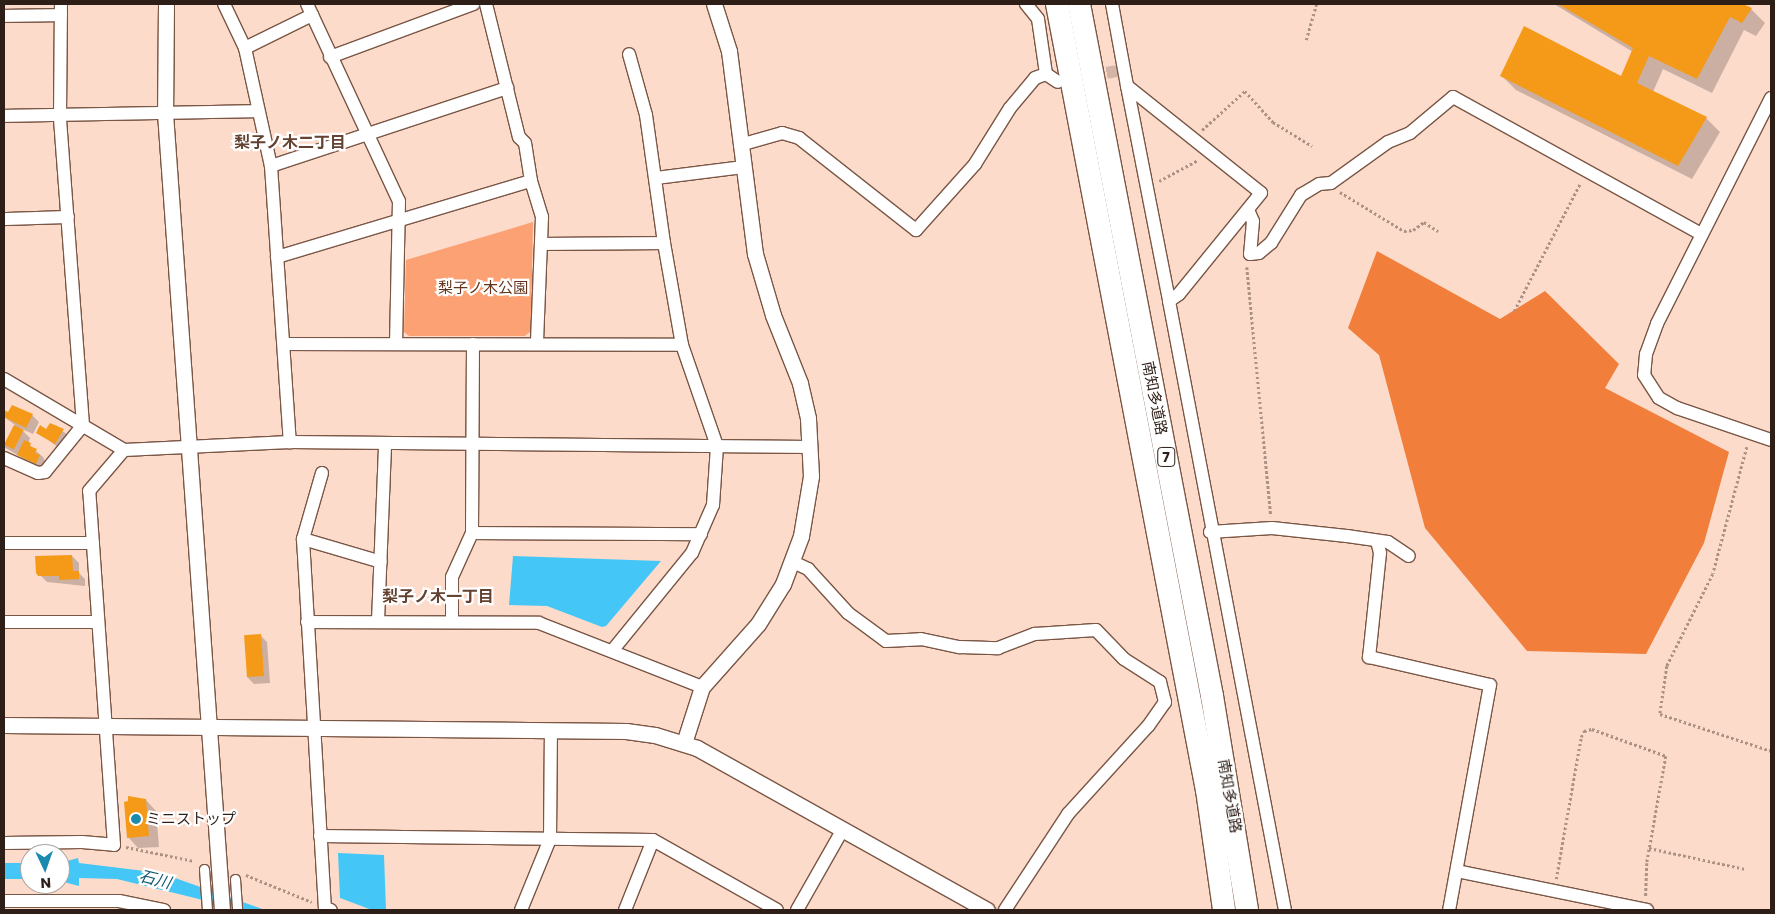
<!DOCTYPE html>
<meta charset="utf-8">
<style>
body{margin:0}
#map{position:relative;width:1775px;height:914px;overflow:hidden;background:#fddbcb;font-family:Poppins,"Noto Sans JP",sans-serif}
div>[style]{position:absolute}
.green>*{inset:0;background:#fca173}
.forest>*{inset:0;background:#f27e3c}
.water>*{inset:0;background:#44c7f7;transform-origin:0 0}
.shadow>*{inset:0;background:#0003}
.building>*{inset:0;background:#f59a18;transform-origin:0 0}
.minor-tunnel>*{height:12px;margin-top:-6px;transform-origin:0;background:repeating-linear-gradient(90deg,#d3b5a7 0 12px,transparent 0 18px)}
.path>*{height:2.5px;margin-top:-1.25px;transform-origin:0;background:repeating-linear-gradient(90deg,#ac9285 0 2.5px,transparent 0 5px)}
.roads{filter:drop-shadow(1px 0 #7a5645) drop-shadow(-1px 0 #7a5645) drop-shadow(0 1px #7a5645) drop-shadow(0 -1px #7a5645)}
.pedestrian>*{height:9px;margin:-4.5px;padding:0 4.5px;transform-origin:4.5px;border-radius:4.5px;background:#fff}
.minor>*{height:12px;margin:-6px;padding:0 6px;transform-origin:6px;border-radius:6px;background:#fff}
.tertiary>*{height:15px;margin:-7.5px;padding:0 7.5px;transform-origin:7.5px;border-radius:7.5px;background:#fff}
.motorway>*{height:22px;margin:-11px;padding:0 11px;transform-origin:11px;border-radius:11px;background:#fff}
.dots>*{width:14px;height:14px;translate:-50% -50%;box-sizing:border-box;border:2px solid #fff;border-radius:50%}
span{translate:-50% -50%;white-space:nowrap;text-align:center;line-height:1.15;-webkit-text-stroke:4.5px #fff;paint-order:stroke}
.shield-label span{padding:1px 4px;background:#fff;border:1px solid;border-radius:4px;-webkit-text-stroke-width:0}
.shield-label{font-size:14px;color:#2d1e17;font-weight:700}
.park-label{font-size:15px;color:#63341b}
.street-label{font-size:15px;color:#2d1e17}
.poi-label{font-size:15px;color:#2d1e17}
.left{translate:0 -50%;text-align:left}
.neighbourhood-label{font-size:16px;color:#634231;font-weight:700}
.water-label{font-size:16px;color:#145a73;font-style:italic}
.frame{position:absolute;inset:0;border:5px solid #2d1e17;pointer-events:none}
.north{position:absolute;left:20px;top:844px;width:50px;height:50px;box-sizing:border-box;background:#fff;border:1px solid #aba5a2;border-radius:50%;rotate:177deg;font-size:14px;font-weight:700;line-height:20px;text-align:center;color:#2d1e17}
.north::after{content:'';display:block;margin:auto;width:18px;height:22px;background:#1b8aaf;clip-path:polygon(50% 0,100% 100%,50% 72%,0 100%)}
</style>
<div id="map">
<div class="green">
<div style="clip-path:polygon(533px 222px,531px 331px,525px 336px,409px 336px,404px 332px,406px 260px)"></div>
</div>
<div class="forest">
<div style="clip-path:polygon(1377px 251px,1500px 319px,1545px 291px,1619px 364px,1605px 388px,1729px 452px,1704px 543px,1646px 654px,1527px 651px,1425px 528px,1379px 355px,1348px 328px)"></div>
</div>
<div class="water">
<div style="clip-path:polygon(513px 556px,661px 561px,606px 626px,602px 627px,547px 606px,509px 605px)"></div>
<div style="clip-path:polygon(338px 853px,384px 855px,386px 910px,372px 910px,340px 898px)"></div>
<div style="clip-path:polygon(78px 858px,79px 863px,161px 873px,265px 910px,226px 910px,199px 899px,117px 879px,79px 878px,79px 886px,60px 881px,60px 863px)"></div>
<div style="left:4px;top:863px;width:26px;height:16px"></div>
</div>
<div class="shadow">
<div style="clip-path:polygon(1554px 4px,1740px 4px,1751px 9px,1765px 23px,1756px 36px,1744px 30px,1712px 93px,1663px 69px,1653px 92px,1706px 118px,1720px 132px,1692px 179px,1516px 90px,1502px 76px,1622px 78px,1633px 52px)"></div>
<div style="clip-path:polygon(4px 412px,32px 415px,39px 422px,33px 434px,20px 428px,30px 438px,28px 444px,43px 457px,46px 463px,43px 470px,4px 447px,15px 425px,4px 417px)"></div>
<div style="clip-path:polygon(51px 424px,70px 436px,62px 450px,37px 432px,47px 431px)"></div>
<div style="clip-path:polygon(72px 556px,79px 563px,79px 573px,85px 579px,85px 586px,47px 582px,40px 575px)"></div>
<div style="clip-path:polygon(261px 636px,267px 642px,270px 683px,254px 684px,247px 677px)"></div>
<div style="clip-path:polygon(146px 800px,156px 811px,159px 847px,138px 848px,128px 837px)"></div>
</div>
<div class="building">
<div style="clip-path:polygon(1558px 4px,1743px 4px,1752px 8px,1742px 23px,1730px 17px,1697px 79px,1649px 56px,1637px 83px,1707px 117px,1678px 166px,1500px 76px,1524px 26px,1621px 76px,1633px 48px)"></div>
<div style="clip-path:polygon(12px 405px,33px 414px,26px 428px,4px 417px,4px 410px,8px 412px)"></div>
<div style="clip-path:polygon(50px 423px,64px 429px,55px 444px,36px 433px,40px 425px,46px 429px)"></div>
<div style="left:14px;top:425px;width:11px;height:22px;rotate:27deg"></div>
<div style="clip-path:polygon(24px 440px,31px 443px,30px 446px,37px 449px,35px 453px,40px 455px,36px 464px,17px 455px)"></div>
<div style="clip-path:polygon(72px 555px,73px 571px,79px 571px,79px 579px,59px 580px,59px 576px,38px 576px,36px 573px,35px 556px)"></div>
<div style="left:261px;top:634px;width:42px;height:17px;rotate:86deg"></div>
<div style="clip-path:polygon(128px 796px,146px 799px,149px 836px,127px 838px,124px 802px,128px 801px)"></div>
</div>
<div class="minor-tunnel">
<div style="left:1089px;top:76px;width:35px;rotate:-10deg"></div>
</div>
<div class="path">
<div style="left:1306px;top:40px;width:37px;rotate:-74deg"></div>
<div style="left:1202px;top:130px;width:58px;rotate:-42.2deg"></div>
<div style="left:1245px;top:91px;width:42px;rotate:47.9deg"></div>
<div style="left:1273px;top:122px;width:46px;rotate:31.6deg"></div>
<div style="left:1159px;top:181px;width:44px;rotate:-28.3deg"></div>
<div style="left:1340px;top:192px;width:75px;rotate:31.4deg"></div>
<div style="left:1404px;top:231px;width:9px;rotate:-6deg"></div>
<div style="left:1413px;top:230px;width:14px;rotate:-36deg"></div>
<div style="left:1424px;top:222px;width:17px;rotate:33deg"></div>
<div style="left:1247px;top:267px;width:250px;rotate:84.5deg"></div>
<div style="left:1514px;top:311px;width:145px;rotate:-62.6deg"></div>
<div style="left:1747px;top:447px;width:131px;rotate:105deg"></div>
<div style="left:1713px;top:574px;width:103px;rotate:116.6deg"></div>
<div style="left:1667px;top:666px;width:49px;rotate:98.3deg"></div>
<div style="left:1660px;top:714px;width:117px;rotate:18.4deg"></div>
<div style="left:126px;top:847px;width:69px;rotate:11.6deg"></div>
<div style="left:1649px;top:848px;width:98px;rotate:12.3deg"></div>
<div style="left:246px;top:875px;width:71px;rotate:22.2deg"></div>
<div style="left:1556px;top:879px;width:144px;rotate:-80deg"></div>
<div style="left:1581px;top:737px;width:7px;rotate:-63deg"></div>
<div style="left:1584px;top:731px;width:8px;rotate:-14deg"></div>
<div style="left:1592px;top:729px;width:79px;rotate:20deg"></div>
<div style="left:1666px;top:756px;width:109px;rotate:100.1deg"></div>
<div style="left:1647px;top:863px;width:34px;rotate:92deg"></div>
</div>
<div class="roads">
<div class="pedestrian">
<div style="left:204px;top:869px;width:41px;rotate:85.8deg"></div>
<div style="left:235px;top:879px;width:31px;rotate:86deg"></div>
</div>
<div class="minor">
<div style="left:224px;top:4px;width:49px;rotate:64.5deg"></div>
<div style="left:245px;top:48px;width:121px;rotate:77.6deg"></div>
<div style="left:271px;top:166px;width:277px;rotate:86.1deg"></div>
<div style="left:307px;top:4px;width:217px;rotate:65deg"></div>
<div style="left:399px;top:201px;width:142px;rotate:91.2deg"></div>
<div style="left:486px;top:4px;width:137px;rotate:76.1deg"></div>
<div style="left:519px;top:137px;width:8px;rotate:45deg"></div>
<div style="left:525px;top:143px;width:38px;rotate:81deg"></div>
<div style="left:531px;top:181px;width:38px;rotate:73deg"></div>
<div style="left:542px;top:217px;width:127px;rotate:92.3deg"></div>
<div style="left:1026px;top:4px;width:19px;rotate:51deg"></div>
<div style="left:1038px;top:19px;width:56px;rotate:81.7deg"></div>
<div style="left:1112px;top:4px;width:83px;rotate:79.6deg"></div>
<div style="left:1127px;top:86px;width:171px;rotate:38.6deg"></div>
<div style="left:1261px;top:193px;width:130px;rotate:129.1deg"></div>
<div style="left:1179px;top:294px;width:12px;rotate:145deg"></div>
<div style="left:1169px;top:301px;width:620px;rotate:79.22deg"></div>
<div style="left:4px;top:16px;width:57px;rotate:-1deg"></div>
<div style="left:245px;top:48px;width:75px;rotate:-26.2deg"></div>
<div style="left:330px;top:57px;width:153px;rotate:-20.3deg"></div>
<div style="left:1127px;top:86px;width:219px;rotate:78.9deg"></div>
<div style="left:1771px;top:98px;width:253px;rotate:116.8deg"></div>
<div style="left:1657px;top:324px;width:32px;rotate:110deg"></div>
<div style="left:1646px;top:354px;width:21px;rotate:95deg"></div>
<div style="left:1644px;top:375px;width:27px;rotate:57deg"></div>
<div style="left:1659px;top:398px;width:21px;rotate:29deg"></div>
<div style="left:1677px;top:408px;width:99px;rotate:18.8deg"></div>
<div style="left:4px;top:116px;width:254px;rotate:-1.1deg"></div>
<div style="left:740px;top:145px;width:44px;rotate:-15.9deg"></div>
<div style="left:782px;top:133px;width:18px;rotate:16deg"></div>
<div style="left:799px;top:138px;width:149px;rotate:38.2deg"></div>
<div style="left:916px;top:230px;width:89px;rotate:-48.2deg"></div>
<div style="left:975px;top:164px;width:66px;rotate:-58deg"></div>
<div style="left:1010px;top:108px;width:39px;rotate:-50deg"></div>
<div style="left:1035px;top:78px;width:12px;rotate:-20deg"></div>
<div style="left:1046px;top:74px;width:14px;rotate:34deg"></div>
<div style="left:271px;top:166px;width:249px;rotate:-18.3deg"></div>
<div style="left:656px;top:178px;width:88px;rotate:-7.2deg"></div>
<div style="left:1248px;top:210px;width:12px;rotate:66deg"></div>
<div style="left:1253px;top:221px;width:33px;rotate:95deg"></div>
<div style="left:1250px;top:254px;width:9px;rotate:-6deg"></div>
<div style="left:1259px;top:253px;width:16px;rotate:-40deg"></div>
<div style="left:1271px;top:243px;width:57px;rotate:-58deg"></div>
<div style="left:1301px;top:195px;width:21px;rotate:-31deg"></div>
<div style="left:1319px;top:184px;width:12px;rotate:-5deg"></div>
<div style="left:1331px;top:183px;width:70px;rotate:-35.7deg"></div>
<div style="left:1388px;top:142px;width:24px;rotate:-22deg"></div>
<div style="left:1410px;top:133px;width:56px;rotate:-39.9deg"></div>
<div style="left:1453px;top:97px;width:283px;rotate:28.9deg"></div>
<div style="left:4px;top:219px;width:64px;rotate:-1.8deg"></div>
<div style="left:542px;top:244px;width:122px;rotate:-0.5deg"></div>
<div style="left:277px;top:257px;width:265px;rotate:-16.7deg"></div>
<div style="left:284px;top:344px;width:398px;rotate:0.1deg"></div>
<div style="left:4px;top:379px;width:139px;rotate:30.6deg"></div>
<div style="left:124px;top:450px;width:166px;rotate:-2.8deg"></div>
<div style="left:290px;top:442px;width:521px;rotate:0.55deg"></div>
<div style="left:4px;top:458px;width:37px;rotate:24deg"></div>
<div style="left:38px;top:473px;width:7px;rotate:-8deg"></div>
<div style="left:45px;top:472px;width:60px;rotate:-51deg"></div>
<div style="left:83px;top:425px;width:310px;rotate:-94.3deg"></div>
<div style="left:60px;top:116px;width:112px;rotate:-89.5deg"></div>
<div style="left:322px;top:473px;width:69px;rotate:106.1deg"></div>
<div style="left:303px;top:539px;width:370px;rotate:86.6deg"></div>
<div style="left:325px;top:908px;width:6px;rotate:18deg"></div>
<div style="left:1210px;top:532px;width:62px;rotate:-3.7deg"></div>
<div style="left:1272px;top:528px;width:75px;rotate:6.1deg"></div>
<div style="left:1347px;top:536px;width:41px;rotate:8.3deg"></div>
<div style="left:1388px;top:542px;width:25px;rotate:34deg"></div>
<div style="left:472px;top:533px;width:229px;rotate:0.3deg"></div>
<div style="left:303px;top:539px;width:81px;rotate:16.4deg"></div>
<div style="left:1377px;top:541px;width:12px;rotate:76deg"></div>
<div style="left:1380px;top:553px;width:105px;rotate:96deg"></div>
<div style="left:1369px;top:657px;width:124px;rotate:13deg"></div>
<div style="left:1490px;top:685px;width:229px;rotate:100.3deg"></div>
<div style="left:4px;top:543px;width:89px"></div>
<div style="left:793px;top:562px;width:17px;rotate:25deg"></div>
<div style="left:808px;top:569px;width:59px;rotate:47.7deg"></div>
<div style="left:848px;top:613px;width:47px;rotate:36.4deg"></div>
<div style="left:886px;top:641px;width:35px;rotate:-3deg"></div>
<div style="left:921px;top:639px;width:40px;rotate:12deg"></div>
<div style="left:960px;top:647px;width:38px;rotate:2deg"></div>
<div style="left:998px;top:648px;width:40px;rotate:-21deg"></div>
<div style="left:1035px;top:634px;width:61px;rotate:-3.8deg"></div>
<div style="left:1096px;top:630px;width:40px;rotate:46deg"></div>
<div style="left:1124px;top:659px;width:43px;rotate:32.6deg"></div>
<div style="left:1160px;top:682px;width:21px;rotate:76deg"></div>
<div style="left:1165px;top:702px;width:29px;rotate:125deg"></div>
<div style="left:1148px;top:726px;width:119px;rotate:132.3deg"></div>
<div style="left:1068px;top:814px;width:115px;rotate:123.3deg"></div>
<div style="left:378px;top:621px;width:178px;rotate:-87.7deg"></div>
<div style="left:4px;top:622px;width:94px"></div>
<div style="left:307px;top:622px;width:232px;rotate:0.2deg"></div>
<div style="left:539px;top:623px;width:175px;rotate:21.4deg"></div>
<div style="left:452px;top:622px;width:45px;rotate:-90deg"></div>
<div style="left:452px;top:577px;width:48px;rotate:-65.6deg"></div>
<div style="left:472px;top:533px;width:189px;rotate:-89.7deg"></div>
<div style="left:612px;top:651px;width:127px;rotate:-50.8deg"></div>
<div style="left:692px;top:553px;width:52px;rotate:-66.4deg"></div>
<div style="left:713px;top:505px;width:59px;rotate:-86.1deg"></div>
<div style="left:717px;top:446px;width:107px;rotate:-109.1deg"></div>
<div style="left:682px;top:345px;width:104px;rotate:-100deg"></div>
<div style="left:664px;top:243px;width:129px;rotate:-98deg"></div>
<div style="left:646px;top:115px;width:63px;rotate:-105.6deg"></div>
<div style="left:320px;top:836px;width:333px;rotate:0.7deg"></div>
<div style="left:653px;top:840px;width:142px;rotate:29.4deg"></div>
<div style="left:4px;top:843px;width:78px;rotate:-0.7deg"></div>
<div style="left:82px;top:842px;width:32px;rotate:5deg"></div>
<div style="left:114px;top:845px;width:355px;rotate:-94deg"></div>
<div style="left:89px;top:491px;width:54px;rotate:-49.5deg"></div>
<div style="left:1457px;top:871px;width:194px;rotate:11.6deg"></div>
<div style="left:4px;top:901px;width:115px"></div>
<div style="left:119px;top:901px;width:46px;rotate:11.3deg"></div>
<div style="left:521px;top:910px;width:77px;rotate:-67.8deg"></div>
<div style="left:550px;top:839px;width:108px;rotate:-89.5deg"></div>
<div style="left:625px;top:910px;width:75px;rotate:-68.2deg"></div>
<div style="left:797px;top:910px;width:93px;rotate:-60.4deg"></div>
</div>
<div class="tertiary">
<div style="left:166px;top:4px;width:109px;rotate:90.5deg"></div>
<div style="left:165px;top:113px;width:799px;rotate:85.91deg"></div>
<div style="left:4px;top:725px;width:622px;rotate:0.55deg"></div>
<div style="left:626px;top:731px;width:29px;rotate:8deg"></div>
<div style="left:655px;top:735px;width:44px;rotate:17.2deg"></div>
<div style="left:697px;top:748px;width:332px;rotate:29.2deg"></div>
<div style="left:684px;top:743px;width:59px;rotate:-72.2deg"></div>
<div style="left:702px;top:687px;width:84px;rotate:-48.4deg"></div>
<div style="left:758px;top:624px;width:47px;rotate:-58deg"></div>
<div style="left:783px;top:584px;width:51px;rotate:-69.4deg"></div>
<div style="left:801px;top:536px;width:61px;rotate:-80.5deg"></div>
<div style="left:811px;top:476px;width:58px;rotate:-93deg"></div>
<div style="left:808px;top:418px;width:36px;rotate:-103deg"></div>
<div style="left:800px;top:383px;width:73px;rotate:-111.7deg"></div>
<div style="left:773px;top:315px;width:64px;rotate:-106.4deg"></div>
<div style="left:755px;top:254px;width:205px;rotate:-97.3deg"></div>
<div style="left:729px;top:51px;width:49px;rotate:-107.7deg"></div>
</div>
<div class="motorway">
<div style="left:1057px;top:4px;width:800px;rotate:79.2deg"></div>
<div style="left:1207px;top:790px;width:121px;rotate:81.9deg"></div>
<div style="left:1079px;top:4px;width:705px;rotate:79.12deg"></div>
<div style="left:1212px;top:696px;width:217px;rotate:80.7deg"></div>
</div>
</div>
<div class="dots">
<div style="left:136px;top:819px;background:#1b8aaf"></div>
</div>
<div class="shield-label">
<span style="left:1166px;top:457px">7</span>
</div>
<div class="park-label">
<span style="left:483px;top:288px">梨子ノ木公園</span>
</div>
<div class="street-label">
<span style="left:1155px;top:398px;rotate:79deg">南知多道路</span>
<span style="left:1230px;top:796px;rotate:80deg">南知多道路</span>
</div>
<div class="poi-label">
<span class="left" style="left:146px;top:819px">ミニストップ</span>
</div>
<div class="neighbourhood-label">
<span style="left:290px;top:143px">梨子ノ木二丁目</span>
<span style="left:438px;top:597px">梨子ノ木一丁目</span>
</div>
<div class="water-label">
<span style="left:155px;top:880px;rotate:14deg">石川</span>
</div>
<div class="frame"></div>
<div class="north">N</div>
</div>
